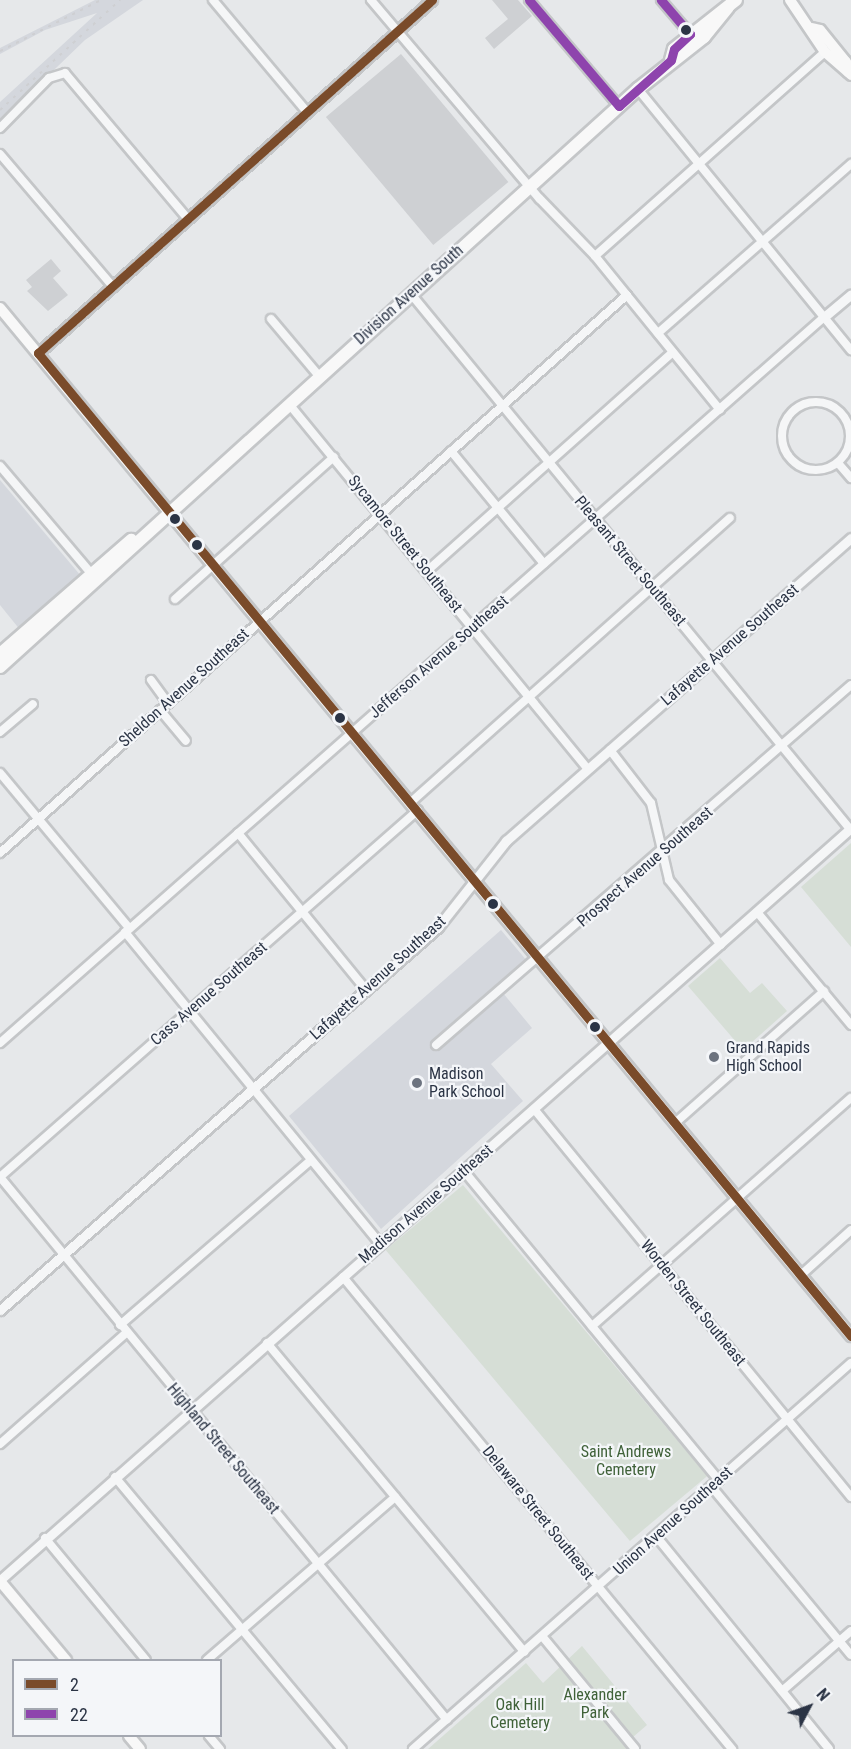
<!DOCTYPE html>
<style>
body{margin:0}
#map{position:relative;width:851px;height:1749px;overflow:hidden;background:#e6e8ea;font-family:"Roboto Condensed",sans-serif}
div>[style]{position:absolute}
.built>*{inset:0;background:#d4d7dd}
.green>*{inset:0;background:#d6ded6;transform-origin:0 0}
.building>*{inset:0;background:#ced0d3;transform-origin:0 0}
.roads{filter:drop-shadow(2px 0 #c4c6c8) drop-shadow(-2px 0 #c4c6c8) drop-shadow(0 2px #c4c6c8) drop-shadow(0 -2px #c4c6c8)}
.minor>*{height:8px;margin:-4px;padding:0 4px;transform-origin:4px;border-radius:4px;background:#f5f6f7}
.minor>.ring{margin:-4px;padding:0;box-sizing:content-box;background:none;border:8px solid #f5f6f7;border-radius:50%}
.tertiary>*{height:9px;margin:-4.5px;padding:0 4.5px;transform-origin:4.5px;border-radius:4.5px;background:#f5f6f7}
.secondary>*{height:10px;margin:-5px;padding:0 5px;transform-origin:5px;border-radius:5px;background:#f8f8f8}
.primary>*{height:12px;margin:-6px;padding:0 6px;transform-origin:6px;border-radius:6px;background:#f8f8f8}
.rail>*{height:2px;margin-top:-1px;transform-origin:0;background:repeating-linear-gradient(90deg,#cecfd2 0 3px,transparent 0 9px)}
.bus-1>*{height:9px;margin:-4.5px;padding:0 4.5px;transform-origin:4.5px;border-radius:4.5px;background:#7a4b2a}
.bus-2>*{height:9px;margin:-4.5px;padding:0 4.5px;transform-origin:4.5px;border-radius:4.5px;background:#8e44ad}
.dots>*{width:16px;height:16px;translate:-50% -50%;box-sizing:border-box;border:3px solid #f4f6f9;border-radius:50%}
span{translate:-50% -50%;white-space:nowrap;text-align:center;line-height:1.15;-webkit-text-stroke:4.5px #f4f6f9;paint-order:stroke}
.street-label{font-size:16px;color:#2b3445}
.poi-label{font-size:16px;color:#2b3445}
.left{translate:0 -50%;text-align:left}
.park-label{font-size:16px;color:#3f6138}
.legend{position:absolute;left:12px;top:1659px;width:210px;height:78px;box-sizing:border-box;background:#f4f6f9;border:2px solid #a4a8b1;margin:0;padding:8px 10px;list-style:none;font-size:18px;color:#2b3445}
.legend li{display:flex;align-items:center;gap:12px;height:30px}
.legend b{width:30px;border:2px solid #a4a8b1}
.north{position:absolute;left:779px;top:1677px;width:60px;height:60px;-webkit-text-stroke:4px #f4f6f9;paint-order:stroke;rotate:49deg;font-size:16px;font-weight:700;line-height:24px;text-align:center;color:#2b3445}
.north::after{content:'';display:block;margin:auto;width:21px;height:27px;background:#2b3445;clip-path:polygon(50% 0,100% 100%,50% 72%,0 100%)}
</style>
<div id="map">
<div class="built">
<div style="clip-path:polygon(95px 0,143px 0,85px 40px,0 122px,0 102px,97px 13px,45px 30px,0 54px,0 48px)"></div>
<div style="clip-path:polygon(0 480px,81px 576px,21px 631px,0 605px)"></div>
<div style="clip-path:polygon(501px 930px,527px 961px,498px 987px,532px 1028px,491px 1064px,523px 1101px,381px 1229px,289px 1116px)"></div>
</div>
<div class="green">
<div style="clip-path:polygon(851px 843px,851px 947px,801px 887px)"></div>
<div style="clip-path:polygon(720px 958px,750px 993px,762px 983px,787px 1011px,743px 1050px,688px 986px)"></div>
<div style="left:463px;top:1185px;width:380px;height:101px;rotate:50deg"></div>
<div style="clip-path:polygon(582px 1646px,647px 1725px,626px 1743px,630px 1749px,428px 1749px,526px 1663px,543px 1683px)"></div>
</div>
<div class="building">
<div style="clip-path:polygon(492px 0,518px 0,532px 16px,494px 49px,485px 38px,508px 19px)"></div>
<div style="left:401px;top:54px;width:167px;height:98px;rotate:50deg"></div>
<div style="clip-path:polygon(51px 259px,61px 271px,53px 278px,68px 295px,48px 311px,27px 291px,32px 287px,26px 280px)"></div>
</div>
<div class="roads">
<div class="minor">
<div style="left:213px;top:0;width:146px;rotate:50deg"></div>
<div style="left:371px;top:0;width:261px;rotate:49.7deg"></div>
<div style="left:540px;top:199px;width:79px;rotate:46deg"></div>
<div style="left:595px;top:256px;width:198px;rotate:50.9deg"></div>
<div style="left:529px;top:0;width:139px;rotate:49.7deg"></div>
<div style="left:661px;top:0;width:45px;rotate:49.5deg"></div>
<div style="left:638px;top:89px;width:337px;rotate:50.8deg"></div>
<div style="left:0;top:128px;width:70px;rotate:-45.6deg"></div>
<div style="left:49px;top:78px;width:17px;rotate:-17deg"></div>
<div style="left:65px;top:73px;width:191px;rotate:49.9deg"></div>
<div style="left:0;top:154px;width:175px;rotate:49.6deg"></div>
<div style="left:595px;top:256px;width:307px;rotate:-41.6deg"></div>
<div style="left:411px;top:294px;width:692px;rotate:50.63deg"></div>
<div style="left:271px;top:319px;width:75px;rotate:49.9deg"></div>
<div style="left:658px;top:333px;width:257px;rotate:-41.2deg"></div>
<div class="ring" style="left:782px;top:402px;width:60px;height:60px"></div>
<div style="left:289px;top:404px;width:472px;rotate:50.7deg"></div>
<div style="left:451px;top:451px;width:146px;rotate:50.5deg"></div>
<div style="left:838px;top:463px;width:20px;rotate:49deg"></div>
<div style="left:0;top:466px;width:145px;rotate:49.7deg"></div>
<div style="left:427px;top:571px;width:329px;rotate:-41.7deg"></div>
<div style="left:175px;top:599px;width:213px;rotate:-41.8deg"></div>
<div style="left:151px;top:680px;width:29px;rotate:54deg"></div>
<div style="left:160px;top:710px;width:40px;rotate:50deg"></div>
<div style="left:0;top:732px;width:43px;rotate:-40.3deg"></div>
<div style="left:610px;top:750px;width:67px;rotate:52.3deg"></div>
<div style="left:651px;top:803px;width:79px;rotate:76.8deg"></div>
<div style="left:669px;top:880px;width:83px;rotate:51.3deg"></div>
<div style="left:0;top:773px;width:202px;rotate:50.2deg"></div>
<div style="left:411px;top:802px;width:427px;rotate:-41.7deg"></div>
<div style="left:238px;top:833px;width:203px;rotate:50.8deg"></div>
<div style="left:0;top:853px;width:839px;rotate:-41.67deg"></div>
<div style="left:757px;top:912px;width:147px;rotate:50.2deg"></div>
<div style="left:125px;top:932px;width:403px;rotate:50.7deg"></div>
<div style="left:0;top:1043px;width:1098px;rotate:-41.38deg"></div>
<div style="left:436px;top:1045px;width:549px;rotate:-40.94deg"></div>
<div style="left:534px;top:1109px;width:501px;rotate:50.75deg"></div>
<div style="left:675px;top:1123px;width:199px;rotate:-41.5deg"></div>
<div style="left:464px;top:1171px;width:401px;rotate:50.5deg"></div>
<div style="left:0;top:1177px;width:703px;rotate:50.54deg"></div>
<div style="left:0;top:1177px;width:556px;rotate:-41.28deg"></div>
<div style="left:801px;top:1275px;width:67px;rotate:-42deg"></div>
<div style="left:343px;top:1277px;width:612px;rotate:50.51deg"></div>
<div style="left:120px;top:1325px;width:252px;rotate:-40.8deg"></div>
<div style="left:592px;top:1326px;width:345px;rotate:-41.4deg"></div>
<div style="left:267px;top:1343px;width:402px;rotate:50.2deg"></div>
<div style="left:0;top:1444px;width:168px;rotate:-41.4deg"></div>
<div style="left:115px;top:1477px;width:354px;rotate:50.2deg"></div>
<div style="left:711px;top:1486px;width:219px;rotate:50.4deg"></div>
<div style="left:656px;top:1536px;width:274px;rotate:50.9deg"></div>
<div style="left:45px;top:1538px;width:158px;rotate:50.4deg"></div>
<div style="left:542px;top:1636px;width:146px;rotate:50.5deg"></div>
<div style="left:207px;top:1660px;width:249px;rotate:-40.9deg"></div>
<div style="left:782px;top:1691px;width:91px;rotate:-41deg"></div>
<div style="left:209px;top:1736px;width:17px;rotate:50deg"></div>
<div style="left:413px;top:1749px;width:584px;rotate:-41.39deg"></div>
</div>
<div class="tertiary">
<div style="left:824px;top:317px;width:35px;rotate:-40deg"></div>
<div style="left:38px;top:353px;width:529px;rotate:-41.86deg"></div>
<div style="left:0;top:1310px;width:582px;rotate:-41.17deg"></div>
<div style="left:438px;top:927px;width:110px;rotate:-51.7deg"></div>
<div style="left:506px;top:841px;width:459px;rotate:-41.3deg"></div>
<div style="left:0;top:1580px;width:1136px;rotate:-41.47deg"></div>
</div>
<div class="secondary">
<div style="left:790px;top:0;width:63px;rotate:56.1deg"></div>
<div style="left:825px;top:52px;width:35px;rotate:41deg"></div>
<div style="left:812px;top:28px;width:8px;rotate:14deg"></div>
<div style="left:820px;top:30px;width:41px;rotate:50.9deg"></div>
<div style="left:846px;top:62px;width:10px;rotate:79deg"></div>
<div style="left:0;top:308px;width:1335px;rotate:50.38deg"></div>
<div style="left:0;top:1581px;width:103px;rotate:50.1deg"></div>
<div style="left:129px;top:1736px;width:17px;rotate:50deg"></div>
</div>
<div class="primary">
<div style="left:671px;top:60px;width:11px;rotate:-75deg"></div>
<div style="left:674px;top:49px;width:79px;rotate:-38.3deg"></div>
<div style="left:0;top:654px;width:174px;rotate:-41deg"></div>
<div style="left:0;top:667px;width:861px;rotate:-42.18deg"></div>
<div style="left:638px;top:89px;width:84px;rotate:-38.2deg"></div>
<div style="left:704px;top:37px;width:38px;rotate:-51deg"></div>
</div>
</div>
<div class="rail">
<div style="left:0;top:51px;width:113px;rotate:-26.8deg"></div>
<div style="left:0;top:110px;width:163px;rotate:-42.5deg"></div>
</div>
<div class="bus-1">
<div style="left:432px;top:0;width:529px;rotate:138.14deg"></div>
<div style="left:38px;top:353px;width:1276px;rotate:50.41deg"></div>
</div>
<div class="bus-2">
<div style="left:529px;top:0;width:139px;rotate:49.7deg"></div>
<div style="left:619px;top:106px;width:69px;rotate:-41.5deg"></div>
<div style="left:671px;top:60px;width:11px;rotate:-75deg"></div>
<div style="left:674px;top:49px;width:22px;rotate:-43deg"></div>
<div style="left:690px;top:34px;width:45px;rotate:-130.5deg"></div>
</div>
<div class="dots">
<div style="left:686px;top:30px;background:#2b3445"></div>
<div style="left:175px;top:519px;background:#2b3445"></div>
<div style="left:197px;top:545px;background:#2b3445"></div>
<div style="left:340px;top:718px;background:#2b3445"></div>
<div style="left:493px;top:904px;background:#2b3445"></div>
<div style="left:595px;top:1027px;background:#2b3445"></div>
<div style="left:714px;top:1057px;background:#6c737f"></div>
<div style="left:417px;top:1083px;background:#6c737f"></div>
</div>
<div class="street-label">
<span style="left:409px;top:295px;rotate:-42deg">Division Avenue South</span>
<span style="left:405px;top:544px;rotate:51deg">Sycamore Street Southeast</span>
<span style="left:630px;top:561px;rotate:50deg">Pleasant Street Southeast</span>
<span style="left:730px;top:645px;rotate:-41deg">Lafayette Avenue Southeast</span>
<span style="left:439px;top:657px;rotate:-41deg">Jefferson Avenue Southeast</span>
<span style="left:184px;top:688px;rotate:-42deg">Sheldon Avenue Southeast</span>
<span style="left:645px;top:867px;rotate:-41deg">Prospect Avenue Southeast</span>
<span style="left:378px;top:978px;rotate:-42deg">Lafayette Avenue Southeast</span>
<span style="left:209px;top:994px;rotate:-41deg">Cass Avenue Southeast</span>
<span style="left:426px;top:1204px;rotate:-41deg">Madison Avenue Southeast</span>
<span style="left:693px;top:1303px;rotate:51deg">Worden Street Southeast</span>
<span style="left:223px;top:1449px;rotate:50deg">Highland Street Southeast</span>
<span style="left:538px;top:1513px;rotate:51deg">Delaware Street Southeast</span>
<span style="left:673px;top:1521px;rotate:-42deg">Union Avenue Southeast</span>
</div>
<div class="poi-label">
<span class="left" style="left:726px;top:1057px">Grand Rapids<br>High School</span>
<span class="left" style="left:429px;top:1083px">Madison<br>Park School</span>
</div>
<div class="park-label">
<span style="left:626px;top:1461px">Saint Andrews<br>Cemetery</span>
<span style="left:595px;top:1704px">Alexander<br>Park</span>
<span style="left:520px;top:1714px">Oak Hill<br>Cemetery</span>
</div>
<ul class="legend">
<li><b style="height:8px;background:#7a4b2a"></b>2</li>
<li><b style="height:8px;background:#8e44ad"></b>22</li>
</ul>
<div class="north">N</div>
</div>
